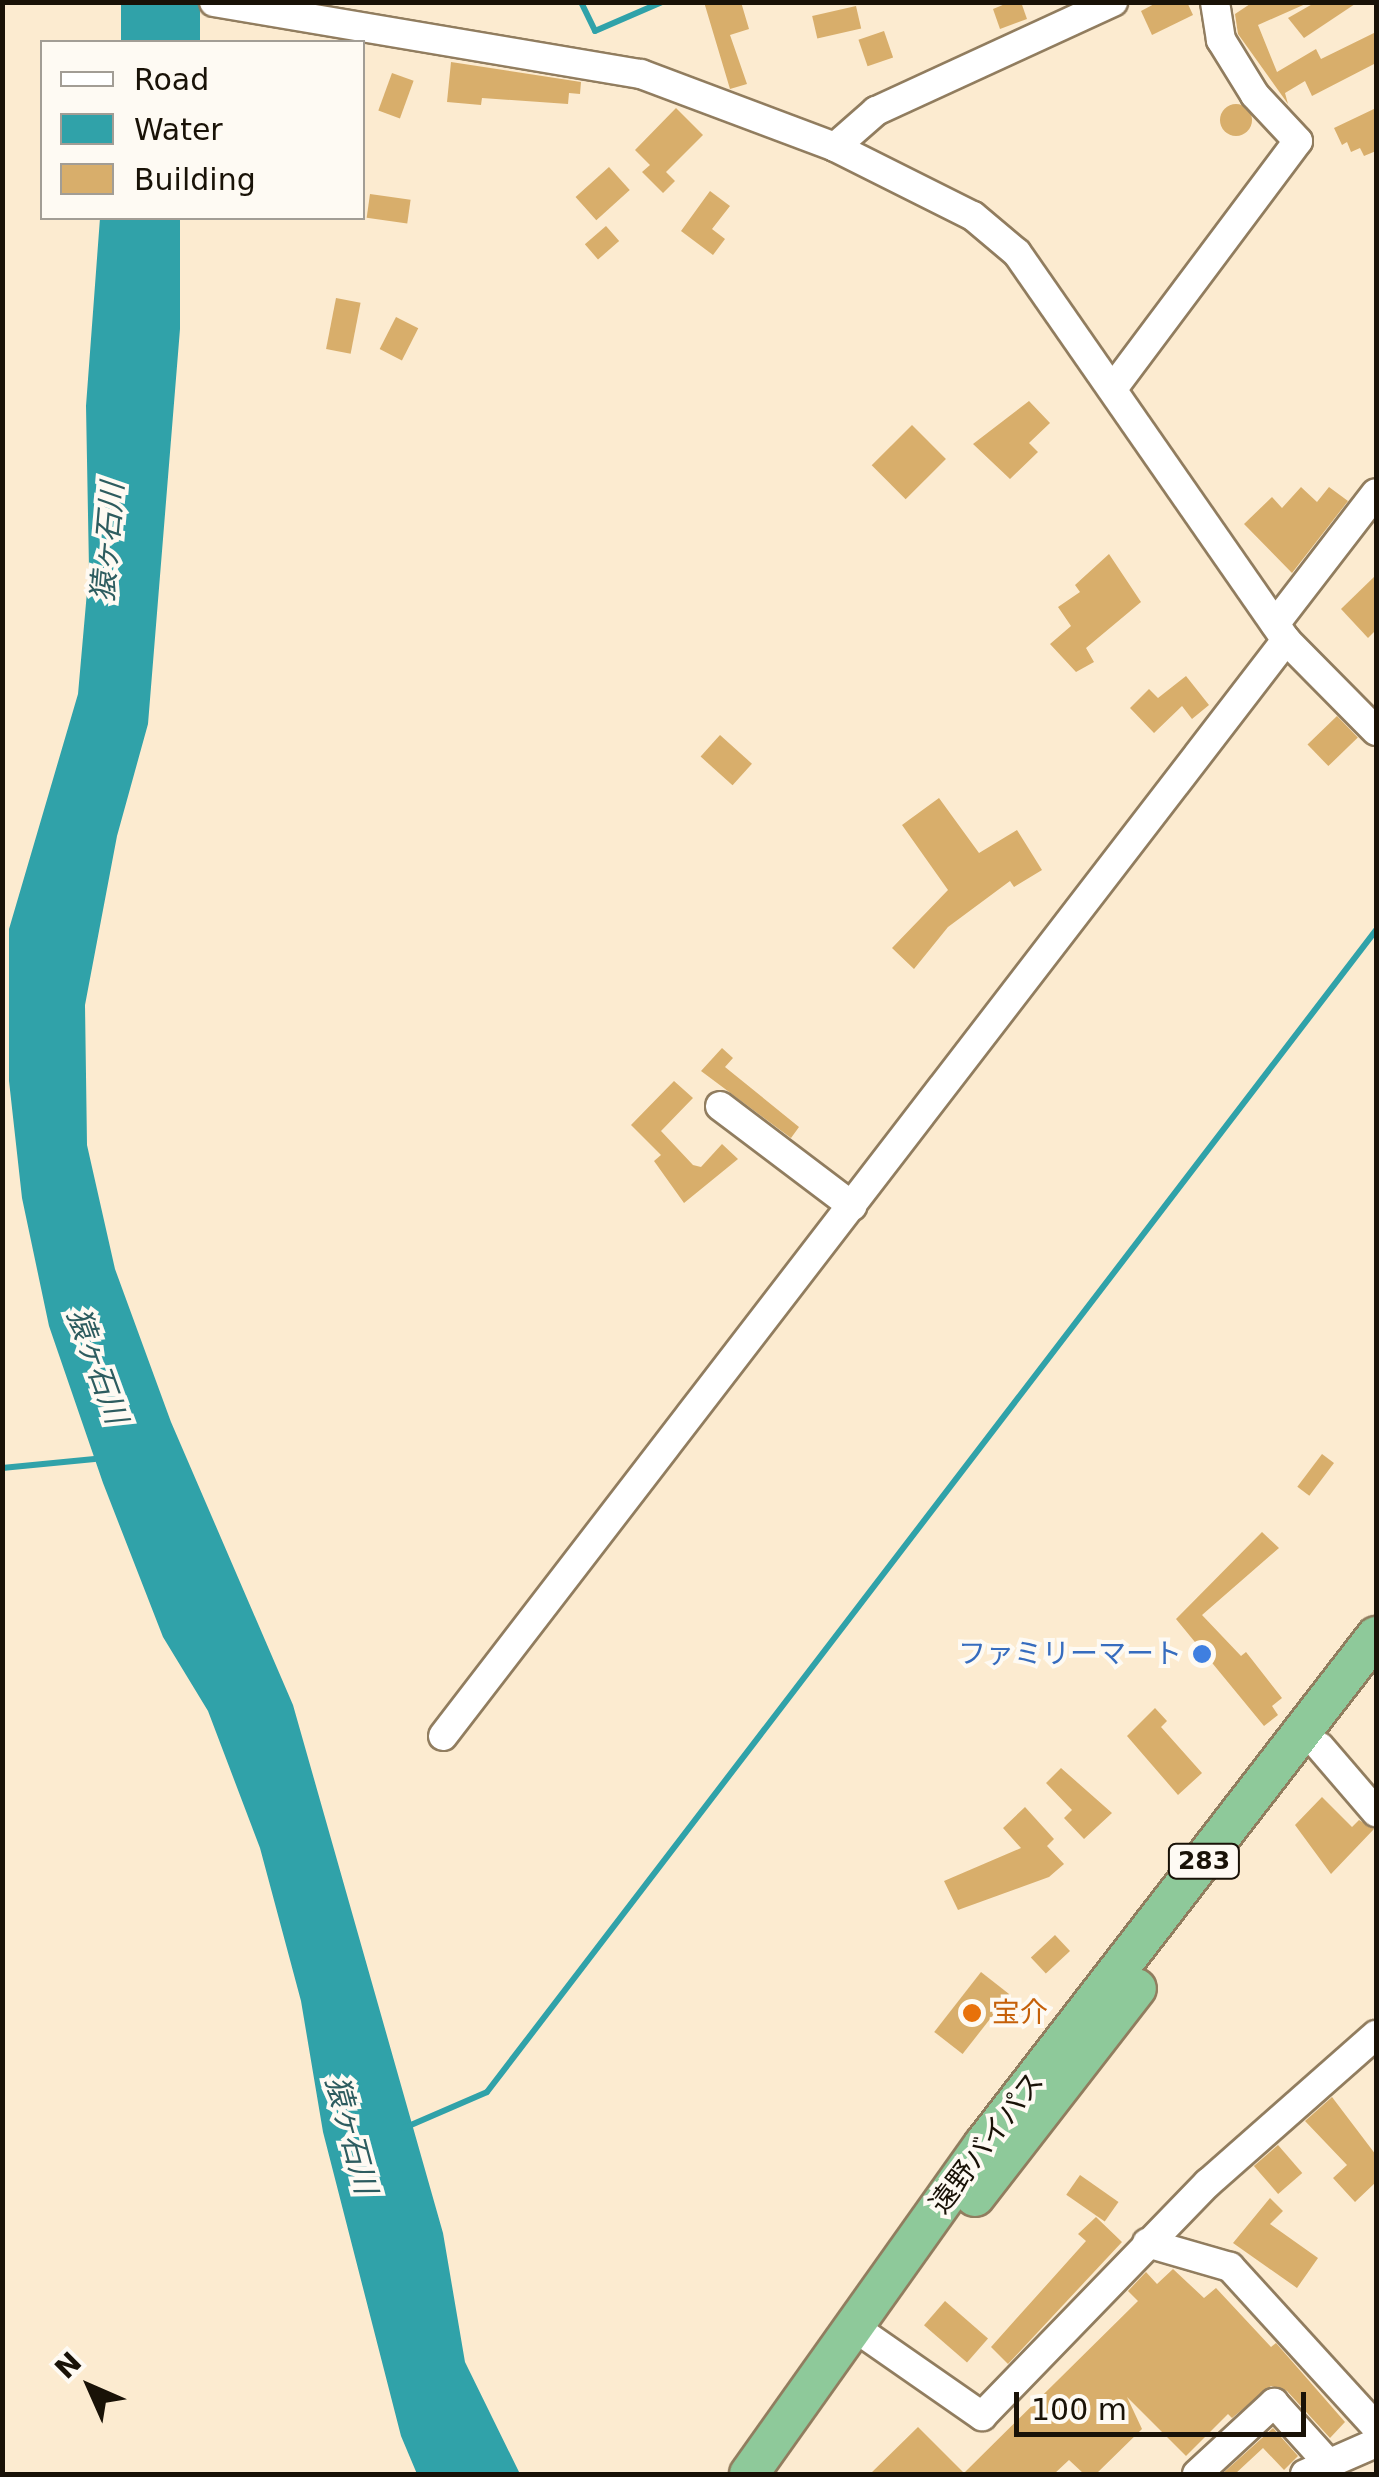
<!DOCTYPE html>
<meta charset="utf-8">
<style>
body{margin:0}
#map{position:relative;width:1379px;height:2477px;overflow:hidden;background:#fcebd0;font-family:"DejaVu Sans","Noto Sans JP",sans-serif}
div>[style]{position:absolute}
.water>*{inset:0;background:#30a2a9;transform-origin:0 0}
.stream>*{height:6px;margin:-3px;padding:0 3px;transform-origin:3px;border-radius:3px;background:#30a2a9}
.building>*{inset:0;background:#d8ae6b;transform-origin:0 0}
.round{border-radius:50%}
.roads{filter:drop-shadow(2px 0 #917d5f) drop-shadow(-2px 0 #917d5f) drop-shadow(0 2px #917d5f) drop-shadow(0 -2px #917d5f)}
.minor>*{height:28px;margin:-14px;padding:0 14px;transform-origin:14px;border-radius:14px;background:#fff}
.highway>*{height:38px;margin:-19px;padding:0 19px;transform-origin:19px;border-radius:19px;background:#8ec99a}
.dots>*{width:28px;height:28px;translate:-50% -50%;box-sizing:border-box;border:5px solid #fefaf3;border-radius:50%}
span{translate:-50% -50%;white-space:nowrap;text-align:center;line-height:1.15;-webkit-text-stroke:8px #fefaf3;paint-order:stroke}
.shield-label span{padding:2px 8px;background:#fefaf3;border:2px solid;border-radius:8px;-webkit-text-stroke-width:0}
.shield-label{font-size:25px;color:#191207;font-weight:700}
.shop-label{font-size:28px;color:#366cbe}
.right{translate:-100% -50%;text-align:right}
.food-label{font-size:28px;color:#c56008}
.left{translate:0 -50%;text-align:left}
.street-label{font-size:28px;color:#191207}
.water-label{font-size:30px;color:#2d5c5f;font-style:italic}
.frame{position:absolute;inset:0;border:5px solid #191207;pointer-events:none}
.legend{position:absolute;left:40px;top:40px;width:325px;height:180px;box-sizing:border-box;background:#fefaf3;border:2px solid #a29d95;margin:0;padding:12px 18px;list-style:none;font-size:30px;color:#191207}
.legend li{display:flex;align-items:center;gap:20px;height:50px}
.legend b{width:50px;border:2px solid #a29d95}
.north{position:absolute;left:40px;top:2337px;width:100px;height:100px;-webkit-text-stroke:8px #fefaf3;paint-order:stroke;rotate:315deg;font-size:28px;font-weight:700;line-height:40px;text-align:center;color:#191207}
.north::after{content:'';display:block;margin:auto;width:35px;height:45px;background:#191207;clip-path:polygon(50% 0,100% 100%,50% 72%,0 100%)}
.scale{position:absolute;left:1014px;top:2392px;width:292px;height:45px;box-sizing:border-box;border:5px solid #191207;border-top:0;padding-left:12px;font-size:30px;line-height:35px;white-space:nowrap;color:#191207;-webkit-text-stroke:8px #fefaf3;paint-order:stroke}
</style>
<div id="map">
<div class="water">
<div style="left:121px;top:3px;width:79px;height:39px"></div>
<div style="clip-path:polygon(100px 218px,180px 218px,180px 329px,148px 724px,117px 836px,85px 1005px,87px 1145px,115px 1269px,171px 1422px,293px 1705px,443px 2233px,465px 2362px,520px 2474px,417px 2474px,401px 2436px,323px 2132px,301px 2001px,260px 1848px,208px 1711px,163px 1637px,103px 1483px,49px 1326px,22px 1198px,9px 1081px,9px 929px,78px 694px,89px 569px,86px 406px)"></div>
</div>
<div class="stream">
<div style="left:581px;top:2px;width:32px;rotate:64deg"></div>
<div style="left:595px;top:31px;width:73px;rotate:-23.4deg"></div>
<div style="left:2px;top:1468px;width:93px;rotate:-5.5deg"></div>
<div style="left:404px;top:2128px;width:90px;rotate:-23.4deg"></div>
<div style="left:487px;top:2092px;width:1463px;rotate:-52.58deg"></div>
</div>
<div class="building">
<div style="clip-path:polygon(704px 2px,741px 2px,749px 29px,730px 35px,747px 84px,730px 89px)"></div>
<div style="clip-path:polygon(1010px 2px,1021px 2px,1027px 19px,1000px 29px,993px 9px)"></div>
<div style="clip-path:polygon(1158px 2px,1187px 2px,1193px 15px,1152px 35px,1141px 11px)"></div>
<div style="clip-path:polygon(1253px 2px,1310px 2px,1258px 25px,1277px 72px,1316px 49px,1321px 59px,1376px 32px,1376px 63px,1312px 96px,1305px 81px,1285px 93px,1288px 104px,1238px 34px,1235px 14px)"></div>
<div style="clip-path:polygon(1316px 2px,1358px 2px,1304px 38px,1288px 18px)"></div>
<div style="left:856px;top:6px;width:23px;height:45px;rotate:77deg"></div>
<div style="left:884px;top:31px;width:28px;height:27px;rotate:71deg"></div>
<div style="clip-path:polygon(451px 62px,581px 82px,580px 94px,569px 93px,568px 104px,482px 98px,481px 105px,447px 102px)"></div>
<div style="left:392px;top:73px;width:23px;height:40px;rotate:20deg"></div>
<div class="round" style="left:1220px;top:104px;width:32px;height:32px"></div>
<div style="clip-path:polygon(676px 108px,703px 135px,666px 172px,675px 181px,663px 193px,642px 172px,650px 165px,635px 150px)"></div>
<div style="clip-path:polygon(1376px 108px,1376px 151px,1364px 156px,1360px 148px,1351px 152px,1347px 142px,1342px 145px,1334px 128px)"></div>
<div style="left:609px;top:167px;width:31px;height:45px;rotate:48deg"></div>
<div style="clip-path:polygon(710px 191px,730px 206px,712px 229px,725px 239px,713px 255px,681px 231px)"></div>
<div style="left:370px;top:194px;width:41px;height:24px;rotate:8deg"></div>
<div style="left:606px;top:226px;width:20px;height:28px;rotate:49deg"></div>
<div style="left:336px;top:298px;width:25px;height:52px;rotate:11deg"></div>
<div style="left:396px;top:317px;width:25px;height:36px;rotate:27deg"></div>
<div style="clip-path:polygon(1029px 401px,1050px 423px,1029px 443px,1038px 452px,1010px 479px,973px 444px)"></div>
<div style="left:912px;top:425px;width:48px;height:57px;rotate:45deg"></div>
<div style="clip-path:polygon(1301px 487px,1317px 502px,1329px 487px,1348px 501px,1292px 573px,1244px 524px,1272px 497px,1282px 508px)"></div>
<div style="clip-path:polygon(1109px 554px,1141px 602px,1086px 648px,1094px 662px,1076px 672px,1050px 644px,1071px 626px,1058px 607px,1080px 592px,1075px 585px)"></div>
<div style="clip-path:polygon(1376px 575px,1376px 630px,1368px 638px,1341px 609px)"></div>
<div style="clip-path:polygon(1186px 676px,1209px 705px,1192px 719px,1182px 706px,1154px 733px,1130px 708px,1149px 689px,1158px 698px)"></div>
<div style="left:1337px;top:716px;width:30px;height:41px;rotate:46deg"></div>
<div style="left:720px;top:735px;width:43px;height:29px;rotate:42deg"></div>
<div style="clip-path:polygon(939px 798px,979px 853px,1017px 830px,1042px 870px,1014px 887px,1010px 881px,948px 927px,914px 969px,892px 948px,948px 890px,902px 825px)"></div>
<div style="clip-path:polygon(722px 1048px,733px 1058px,725px 1067px,799px 1127px,791px 1138px,701px 1071px)"></div>
<div style="clip-path:polygon(674px 1081px,693px 1098px,661px 1131px,693px 1165px,701px 1167px,722px 1144px,738px 1159px,684px 1203px,654px 1161px,661px 1155px,631px 1125px)"></div>
<div style="left:1322px;top:1454px;width:15px;height:41px;rotate:37deg"></div>
<div style="clip-path:polygon(1262px 1532px,1279px 1548px,1202px 1615px,1241px 1656px,1246px 1652px,1282px 1698px,1272px 1706px,1278px 1715px,1264px 1726px,1176px 1619px)"></div>
<div style="clip-path:polygon(1155px 1708px,1167px 1721px,1161px 1727px,1202px 1773px,1178px 1795px,1127px 1736px)"></div>
<div style="clip-path:polygon(1061px 1768px,1112px 1813px,1084px 1839px,1064px 1818px,1072px 1810px,1046px 1783px)"></div>
<div style="clip-path:polygon(1322px 1797px,1352px 1827px,1359px 1820px,1374px 1829px,1331px 1874px,1295px 1825px)"></div>
<div style="clip-path:polygon(1025px 1807px,1054px 1839px,1047px 1846px,1064px 1864px,1049px 1877px,958px 1910px,944px 1881px,1021px 1848px,1003px 1828px)"></div>
<div style="left:1055px;top:1935px;width:22px;height:33px;rotate:47deg"></div>
<div style="left:981px;top:1972px;width:36px;height:76px;rotate:38deg"></div>
<div style="clip-path:polygon(1332px 2097px,1376px 2155px,1376px 2182px,1355px 2202px,1333px 2178px,1347px 2165px,1305px 2121px)"></div>
<div style="left:1278px;top:2145px;width:37px;height:32px;rotate:49deg"></div>
<div style="left:1080px;top:2175px;width:47px;height:24px;rotate:35deg"></div>
<div style="clip-path:polygon(1270px 2198px,1283px 2211px,1270px 2224px,1318px 2258px,1297px 2288px,1233px 2243px)"></div>
<div style="clip-path:polygon(1096px 2217px,1122px 2242px,1008px 2364px,991px 2347px,1086px 2241px,1078px 2234px)"></div>
<div style="clip-path:polygon(1173px 2269px,1204px 2298px,1216px 2288px,1271px 2347px,1276px 2343px,1345px 2422px,1330px 2438px,1287px 2391px,1271px 2386px,1232px 2418px,1228px 2414px,1186px 2456px,1127px 2397px,1142px 2429px,1096px 2474px,1084px 2474px,1069px 2460px,1054px 2474px,870px 2474px,918px 2427px,964px 2473px,1138px 2301px,1128px 2291px,1146px 2272px,1157px 2284px)"></div>
<div style="left:945px;top:2301px;width:57px;height:32px;rotate:41deg"></div>
<div style="clip-path:polygon(1273px 2428px,1298px 2456px,1284px 2470px,1263px 2448px,1235px 2474px,1222px 2474px)"></div>
</div>
<div class="roads">
<div class="minor">
<div style="left:214px;top:2px;width:433px;rotate:9.6deg"></div>
<div style="left:641px;top:74px;width:207px;rotate:20.6deg"></div>
<div style="left:835px;top:147px;width:154px;rotate:26.6deg"></div>
<div style="left:973px;top:216px;width:57px;rotate:40.1deg"></div>
<div style="left:1017px;top:253px;width:471px;rotate:55.2deg"></div>
<div style="left:1286px;top:640px;width:128px;rotate:45.3deg"></div>
<div style="left:835px;top:147px;width:55px;rotate:-41.3deg"></div>
<div style="left:876px;top:111px;width:261px;rotate:-24.7deg"></div>
<div style="left:1114px;top:387px;width:307px;rotate:-53.2deg"></div>
<div style="left:1298px;top:141px;width:63px;rotate:-133.1deg"></div>
<div style="left:1255px;top:95px;width:65px;rotate:-121.7deg"></div>
<div style="left:1221px;top:40px;width:38px;rotate:-99deg"></div>
<div style="left:1275px;top:624px;width:165px;rotate:-52.4deg"></div>
<div style="left:720px;top:1106px;width:166px;rotate:37.1deg"></div>
<div style="left:443px;top:1736px;width:1383px;rotate:-52.43deg"></div>
<div style="left:1320px;top:1747px;width:86px;rotate:49.3deg"></div>
<div style="left:1147px;top:2243px;width:86px;rotate:16.1deg"></div>
<div style="left:1230px;top:2267px;width:217px;rotate:47.6deg"></div>
<div style="left:864px;top:2334px;width:144px;rotate:34.8deg"></div>
<div style="left:982px;top:2416px;width:325px;rotate:-45.9deg"></div>
<div style="left:1208px;top:2183px;width:224px;rotate:-41.4deg"></div>
<div style="left:1197px;top:2474px;width:105px;rotate:-42.7deg"></div>
<div style="left:1274px;top:2403px;width:82px;rotate:48deg"></div>
<div style="left:1305px;top:2474px;width:77px;rotate:-23.6deg"></div>
</div>
<div class="highway">
<div style="left:975px;top:2197px;width:264px;rotate:-52.2deg"></div>
<div style="left:749px;top:2474px;width:404px;rotate:-54.6deg"></div>
<div style="left:983px;top:2145px;width:643px;rotate:-52.33deg"></div>
</div>
</div>
<div class="dots">
<div style="left:1202px;top:1654px;background:#3f7fe0"></div>
<div style="left:972px;top:2013px;background:#e8710a"></div>
</div>
<div class="shield-label">
<span style="left:1204px;top:1861px">283</span>
</div>
<div class="shop-label">
<span class="right" style="left:1182px;top:1654px">ファミリーマート</span>
</div>
<div class="food-label">
<span class="left" style="left:992px;top:2013px">宝介</span>
</div>
<div class="street-label">
<span style="left:987px;top:2143px;rotate:-53deg">遠野バイパス</span>
</div>
<div class="water-label">
<span style="left:108px;top:542px;rotate:-85deg">猿ヶ石川</span>
<span style="left:97px;top:1366px;rotate:70deg">猿ヶ石川</span>
<span style="left:351px;top:2135px;rotate:75deg">猿ヶ石川</span>
</div>
<div class="frame"></div>
<ul class="legend">
<li><b style="height:12px;background:#fff"></b>Road</li>
<li><b style="height:28px;background:#30a2a9"></b>Water</li>
<li><b style="height:28px;background:#d8ae6b"></b>Building</li>
</ul>
<div class="north">N</div>
<div class="scale">100 m</div>
</div>
